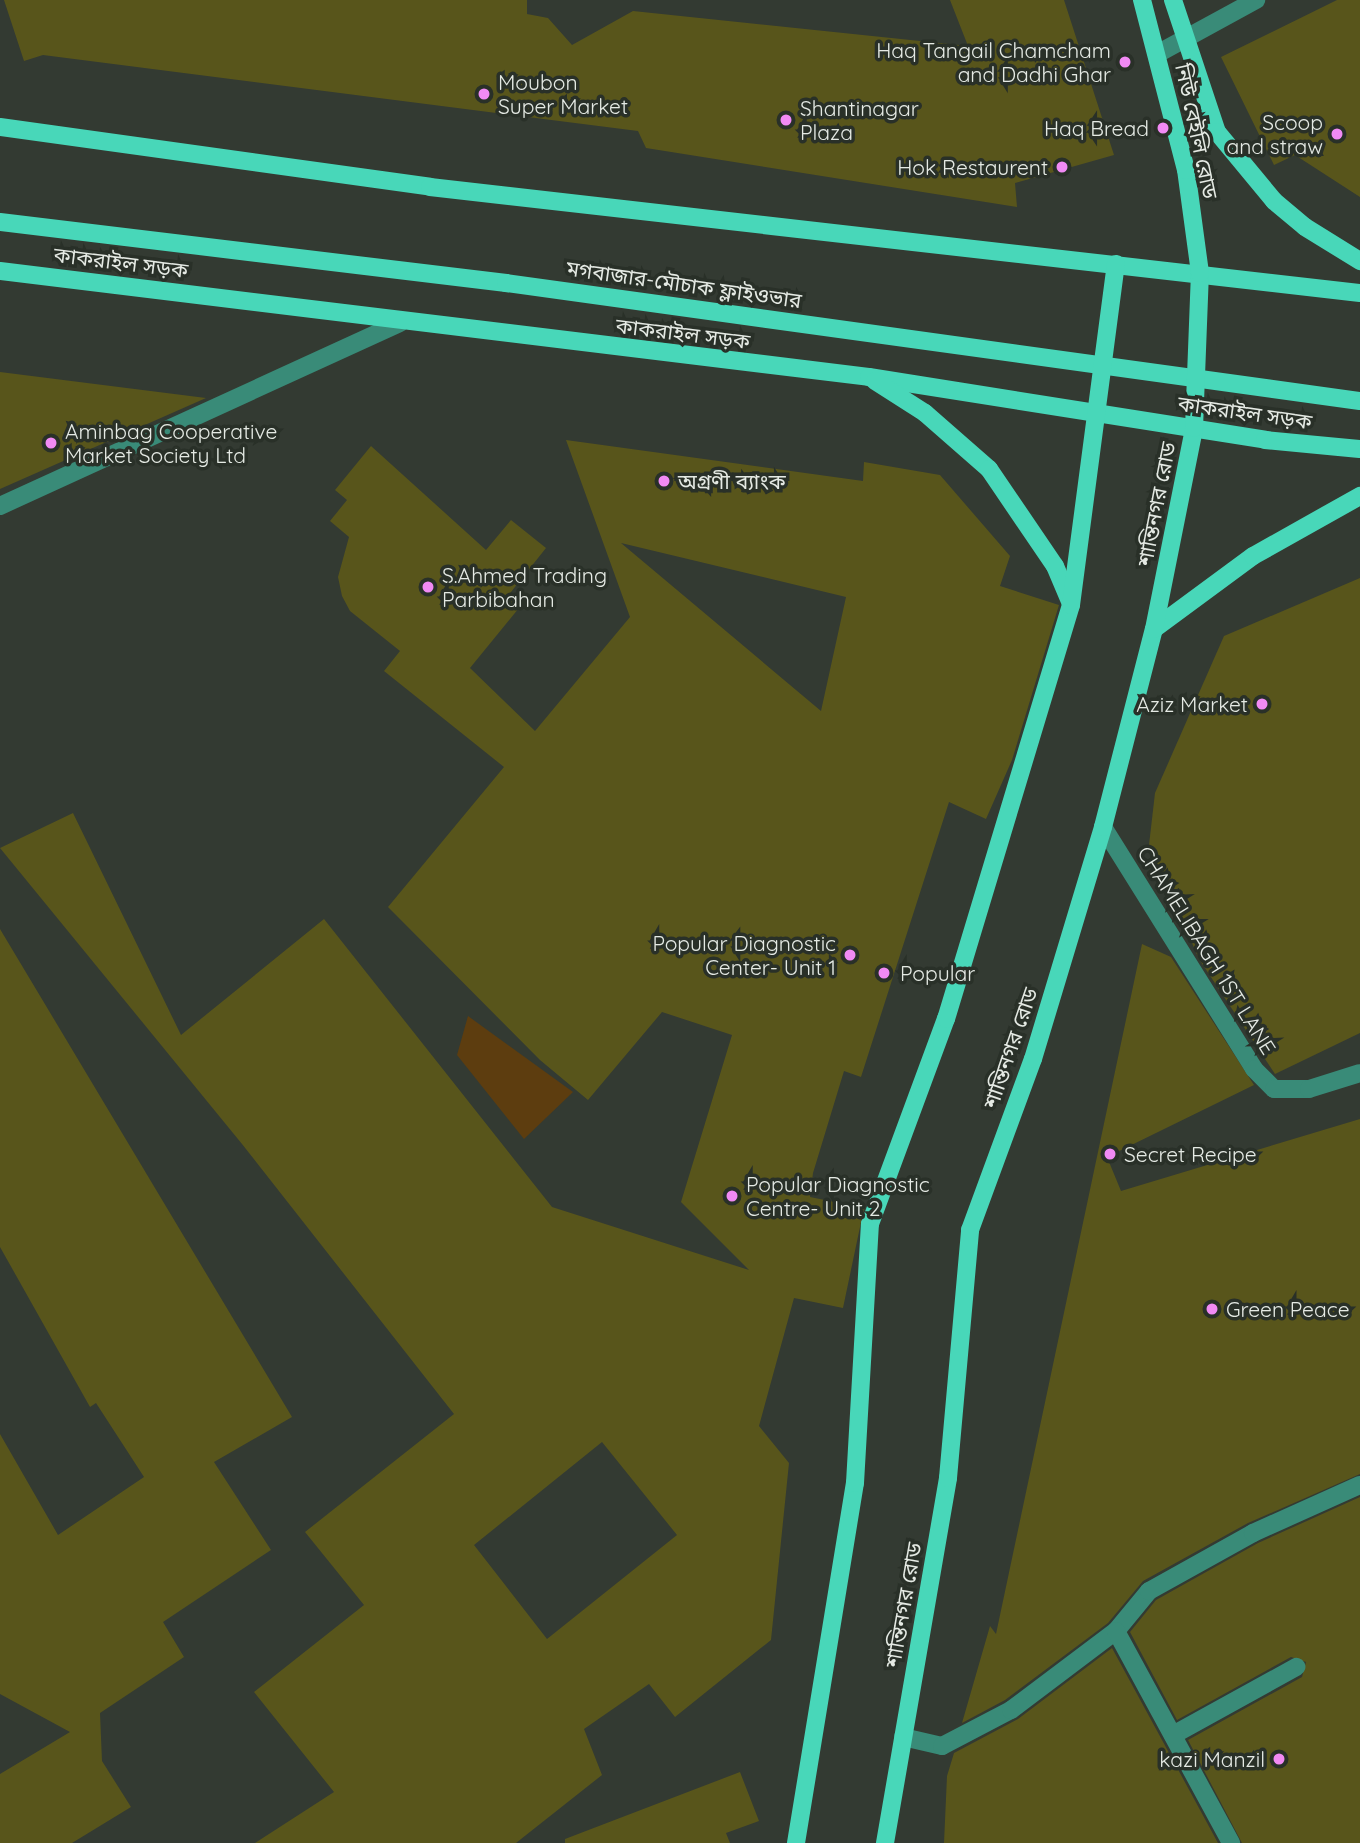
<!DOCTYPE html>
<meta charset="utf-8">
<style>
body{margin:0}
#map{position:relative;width:1360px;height:1843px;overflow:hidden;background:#333a32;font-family:Quicksand,"Noto Sans Bengali",sans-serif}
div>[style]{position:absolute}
.green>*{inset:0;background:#5d3d0f}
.building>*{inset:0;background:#58551b}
.minor>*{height:18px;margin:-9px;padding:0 9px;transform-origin:9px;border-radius:9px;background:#398b78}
.major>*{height:18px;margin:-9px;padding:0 9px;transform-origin:9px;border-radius:9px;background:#48d7b9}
.dots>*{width:19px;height:19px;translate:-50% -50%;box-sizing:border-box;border:4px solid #293028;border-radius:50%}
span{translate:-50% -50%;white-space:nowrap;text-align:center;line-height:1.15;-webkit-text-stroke:7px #293028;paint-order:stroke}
.poi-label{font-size:21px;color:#e5eae4}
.right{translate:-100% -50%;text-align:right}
.left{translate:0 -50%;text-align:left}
.street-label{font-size:21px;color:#e5eae4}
</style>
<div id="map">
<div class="green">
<div style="clip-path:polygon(468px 1016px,573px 1092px,524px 1139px,457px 1055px)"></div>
</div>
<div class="building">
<div style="clip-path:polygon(4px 0,527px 0,527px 14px,548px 18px,572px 45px,633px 11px,968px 46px,950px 0,1064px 0,1114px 155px,1015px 183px,1017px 207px,646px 148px,638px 131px,43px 55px,24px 61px)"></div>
<div style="clip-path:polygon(1337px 0,1360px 0,1360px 197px,1295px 155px,1274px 165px,1221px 57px)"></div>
<div style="clip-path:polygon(0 372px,206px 398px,0 489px)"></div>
<div style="clip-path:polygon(evenodd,566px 440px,863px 481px,864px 462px,940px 475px,1010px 556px,1000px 586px,1059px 605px,1012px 760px,986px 819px,949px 802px,861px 1077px,844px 1071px,813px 1173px,810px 1197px,864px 1208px,843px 1308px,794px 1298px,759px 1426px,789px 1463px,771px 1640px,675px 1717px,649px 1684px,584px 1729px,602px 1775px,516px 1843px,255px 1843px,334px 1792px,254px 1692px,364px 1605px,305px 1532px,454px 1414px,242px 1144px,0 848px,73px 813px,181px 1035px,324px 919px,552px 1207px,749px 1270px,681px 1202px,732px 1035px,662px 1012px,588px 1100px,540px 1060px,388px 907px,504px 767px,384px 671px,400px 651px,350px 611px,342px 596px,338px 577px,349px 537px,330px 521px,347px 500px,335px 490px,371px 446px,486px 550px,511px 520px,546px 548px,507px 597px,519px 608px,470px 668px,535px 731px,630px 617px,566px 440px,621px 543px,846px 597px,821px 711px,621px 543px,566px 440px,602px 1442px,677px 1535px,547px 1639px,474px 1545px,602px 1442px)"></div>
<div style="clip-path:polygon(1360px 578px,1360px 1033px,1275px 1074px,1199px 959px,1149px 845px,1155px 793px,1224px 636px)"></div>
<div style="clip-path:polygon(0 929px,292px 1417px,214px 1462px,271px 1550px,163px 1622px,184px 1657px,100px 1713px,102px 1761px,131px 1807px,72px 1843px,0 1843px,0 1774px,70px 1732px,0 1694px,0 1434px,58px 1535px,144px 1477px,96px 1403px,90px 1407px,0 1247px)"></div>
<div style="clip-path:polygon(1142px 944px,1171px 957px,1254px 1085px,1107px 1157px,1121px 1191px,1360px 1119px,1360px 1474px,1248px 1523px,1143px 1581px,1108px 1623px,1005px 1700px,962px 1723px,990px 1626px,996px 1634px)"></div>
<div style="clip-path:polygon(1360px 1497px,1360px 1843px,1242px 1843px,1188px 1740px,1302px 1677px,1306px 1662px,1291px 1657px,1177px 1720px,1130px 1632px,1156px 1600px,1258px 1543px)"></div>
<div style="clip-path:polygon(1112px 1648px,1218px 1843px,944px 1843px,947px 1776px,954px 1753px,1018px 1719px)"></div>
<div style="clip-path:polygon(740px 1772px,759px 1821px,726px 1833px,730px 1843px,565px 1843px,565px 1839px)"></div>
</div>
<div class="minor">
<div style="left:1157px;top:54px;width:113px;rotate:-28.6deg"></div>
<div style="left:0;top:506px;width:439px;rotate:-24.6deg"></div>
<div style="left:1103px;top:827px;width:285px;rotate:58deg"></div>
<div style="left:1254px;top:1069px;width:28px;rotate:45deg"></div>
<div style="left:1274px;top:1089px;width:35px"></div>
<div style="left:1309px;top:1089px;width:53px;rotate:-17.4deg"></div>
<div style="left:1116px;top:1631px;width:52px;rotate:-50.5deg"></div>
<div style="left:1149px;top:1591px;width:119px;rotate:-29.1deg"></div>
<div style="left:1253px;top:1533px;width:117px;rotate:-24.2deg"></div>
<div style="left:1173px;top:1735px;width:141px;rotate:-28.9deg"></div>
<div style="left:903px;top:1737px;width:40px;rotate:13deg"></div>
<div style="left:942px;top:1746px;width:78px;rotate:-27.6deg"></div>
<div style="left:1011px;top:1710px;width:131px;rotate:-37deg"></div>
<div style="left:1116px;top:1631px;width:241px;rotate:61.5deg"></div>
</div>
<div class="major">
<div style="left:1173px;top:0;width:139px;rotate:71.6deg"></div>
<div style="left:1217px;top:132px;width:89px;rotate:50.4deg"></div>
<div style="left:1274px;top:201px;width:40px;rotate:40deg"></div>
<div style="left:1305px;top:227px;width:65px;rotate:31.7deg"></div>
<div style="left:0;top:127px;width:434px;rotate:7.9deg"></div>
<div style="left:430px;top:187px;width:936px;rotate:6.5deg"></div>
<div style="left:0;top:222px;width:510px;rotate:6.87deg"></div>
<div style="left:506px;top:283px;width:862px;rotate:7.87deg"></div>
<div style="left:0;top:271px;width:875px;rotate:6.95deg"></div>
<div style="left:869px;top:377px;width:401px;rotate:9deg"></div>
<div style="left:1265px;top:440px;width:95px;rotate:5.4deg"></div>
<div style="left:875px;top:381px;width:59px;rotate:32.6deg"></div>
<div style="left:925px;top:413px;width:85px;rotate:41.2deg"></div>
<div style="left:989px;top:469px;width:117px;rotate:55.8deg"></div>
<div style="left:1055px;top:566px;width:39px;rotate:67deg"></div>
<div style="left:1154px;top:629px;width:123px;rotate:-36.4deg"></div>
<div style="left:1253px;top:556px;width:123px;rotate:-29.3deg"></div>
<div style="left:796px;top:1843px;width:365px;rotate:-80.7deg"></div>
<div style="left:855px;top:1483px;width:259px;rotate:-86.7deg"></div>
<div style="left:870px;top:1224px;width:219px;rotate:-69.7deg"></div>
<div style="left:946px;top:1019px;width:432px;rotate:-73.2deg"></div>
<div style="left:1071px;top:605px;width:344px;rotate:-82.5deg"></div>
<div style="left:885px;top:1843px;width:370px;rotate:-80.2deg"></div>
<div style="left:948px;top:1478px;width:249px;rotate:-84.9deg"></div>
<div style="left:970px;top:1230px;width:182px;rotate:-69.8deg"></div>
<div style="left:1033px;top:1059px;width:242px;rotate:-73.2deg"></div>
<div style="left:1103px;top:827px;width:204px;rotate:-75.6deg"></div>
<div style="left:1154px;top:629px;width:205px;rotate:-78.7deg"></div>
<div style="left:1194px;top:428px;width:155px;rotate:-87.8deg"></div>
<div style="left:1200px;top:273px;width:104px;rotate:-97.7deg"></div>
<div style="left:1186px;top:170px;width:176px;rotate:-104.5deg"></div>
</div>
<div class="dots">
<div style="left:1125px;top:62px;background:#f18af4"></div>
<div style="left:484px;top:94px;background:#f18af4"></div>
<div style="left:786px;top:120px;background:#f18af4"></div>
<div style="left:1163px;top:128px;background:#f18af4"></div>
<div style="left:1337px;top:134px;background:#f18af4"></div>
<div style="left:1062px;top:167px;background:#f18af4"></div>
<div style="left:51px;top:443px;background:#f18af4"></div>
<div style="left:664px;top:481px;background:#f18af4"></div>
<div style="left:428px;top:587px;background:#f18af4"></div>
<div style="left:1262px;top:704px;background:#f18af4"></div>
<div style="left:850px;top:955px;background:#f18af4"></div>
<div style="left:884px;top:973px;background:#f18af4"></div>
<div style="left:1110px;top:1154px;background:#f18af4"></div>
<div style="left:732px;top:1196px;background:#f18af4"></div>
<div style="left:1212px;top:1309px;background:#f18af4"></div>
<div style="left:1279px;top:1759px;background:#f18af4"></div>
</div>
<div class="poi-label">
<span class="right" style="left:1111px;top:62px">Haq Tangail Chamcham<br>and Dadhi Ghar</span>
<span class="left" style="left:498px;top:94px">Moubon<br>Super Market</span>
<span class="left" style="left:800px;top:120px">Shantinagar<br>Plaza</span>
<span class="right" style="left:1323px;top:134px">Scoop<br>and straw</span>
<span class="right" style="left:1149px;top:128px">Haq Bread</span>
<span class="right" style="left:1048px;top:167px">Hok Restaurent</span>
<span class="left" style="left:65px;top:443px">Aminbag Cooperative<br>Market Society Ltd</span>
<span class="left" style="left:678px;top:481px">অগ্রণী ব্যাংক</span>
<span class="left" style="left:442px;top:587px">S.Ahmed Trading<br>Parbibahan</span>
<span class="right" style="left:1248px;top:704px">Aziz Market</span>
<span class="right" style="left:836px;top:955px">Popular Diagnostic<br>Center- Unit 1</span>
<span class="left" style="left:900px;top:973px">Popular</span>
<span class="left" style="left:1124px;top:1154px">Secret Recipe</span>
<span class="left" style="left:746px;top:1196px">Popular Diagnostic<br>Centre- Unit 2</span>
<span class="left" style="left:1226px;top:1309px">Green Peace</span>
<span class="right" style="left:1265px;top:1759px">kazi Manzil</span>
</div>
<div class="street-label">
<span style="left:1197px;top:131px;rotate:78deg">নিউ বেইলি রোড</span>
<span style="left:121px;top:262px;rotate:7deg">কাকরাইল সড়ক</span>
<span style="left:684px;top:284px;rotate:8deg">মগবাজার-মৌচাক ফ্লাইওভার</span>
<span style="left:683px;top:333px;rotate:7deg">কাকরাইল সড়ক</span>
<span style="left:1245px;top:412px;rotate:8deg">কাকরাইল সড়ক</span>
<span style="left:1156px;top:504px;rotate:-79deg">শান্তিনগর রোড</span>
<span style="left:1207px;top:950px;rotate:58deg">CHAMELIBAGH 1ST LANE</span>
<span style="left:1010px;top:1048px;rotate:-71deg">শান্তিনগর রোড</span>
<span style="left:903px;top:1605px;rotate:-80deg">শান্তিনগর রোড</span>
</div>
</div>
